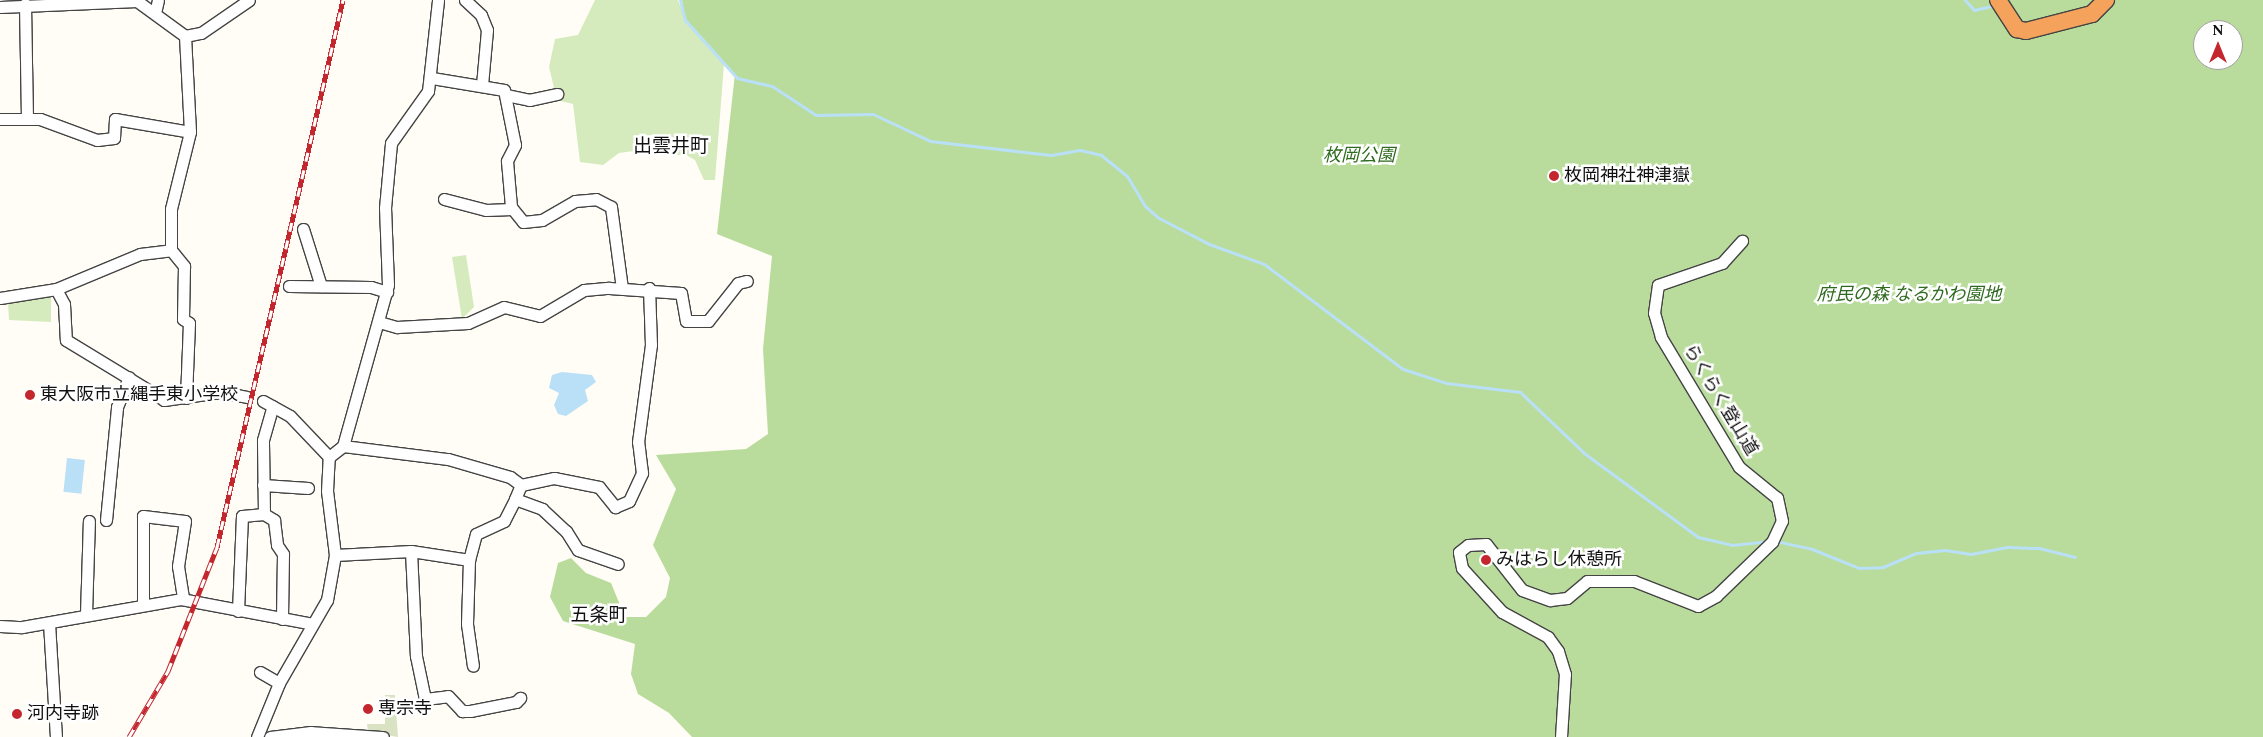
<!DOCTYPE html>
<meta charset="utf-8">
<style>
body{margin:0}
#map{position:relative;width:2263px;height:737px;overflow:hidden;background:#fffdf5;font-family:Spectral,"Noto Sans JP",serif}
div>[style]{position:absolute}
.green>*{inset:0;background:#d5ebbd}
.forest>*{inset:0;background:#b9dc9c}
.cemetery>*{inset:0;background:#d9e3c4}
.water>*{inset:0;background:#b9e0f7;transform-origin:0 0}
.stream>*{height:3px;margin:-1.5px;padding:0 1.5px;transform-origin:1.5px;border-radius:1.5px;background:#b9e0f7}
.roads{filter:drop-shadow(1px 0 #444) drop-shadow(-1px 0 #444) drop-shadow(0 1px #444) drop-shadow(0 -1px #444)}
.minor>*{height:11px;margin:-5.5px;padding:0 5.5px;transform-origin:5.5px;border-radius:5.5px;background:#fff}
.highway>*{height:16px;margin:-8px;padding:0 8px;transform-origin:8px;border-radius:8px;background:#f5a25d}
.rail>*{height:5px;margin-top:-2.5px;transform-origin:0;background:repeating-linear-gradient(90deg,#fff 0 9px,#c4262e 0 18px);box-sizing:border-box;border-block:1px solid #c4262e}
.dots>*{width:14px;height:14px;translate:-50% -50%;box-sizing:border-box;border:2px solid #fff;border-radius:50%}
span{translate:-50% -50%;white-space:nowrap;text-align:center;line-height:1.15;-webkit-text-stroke:5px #fff;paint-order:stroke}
.park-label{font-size:18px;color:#2f6b1f;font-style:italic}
.poi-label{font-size:18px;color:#111}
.left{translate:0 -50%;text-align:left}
.street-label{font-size:18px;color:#111}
.neighbourhood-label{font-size:19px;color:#111}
.north{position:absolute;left:2193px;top:20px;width:50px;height:50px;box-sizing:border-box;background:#fff;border:1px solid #a0a0a0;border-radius:50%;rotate:0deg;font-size:14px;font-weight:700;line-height:20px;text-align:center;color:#111}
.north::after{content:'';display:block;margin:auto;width:18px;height:22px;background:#c4262e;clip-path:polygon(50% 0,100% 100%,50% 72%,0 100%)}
</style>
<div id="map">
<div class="green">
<div style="clip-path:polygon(595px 0,678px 0,687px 24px,724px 64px,715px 180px,704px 180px,695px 160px,686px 155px,657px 155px,648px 149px,619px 153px,603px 165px,580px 162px,573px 104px,557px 100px,549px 67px,555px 39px,578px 35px)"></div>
<div style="clip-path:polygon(466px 255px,474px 307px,462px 319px,452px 257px)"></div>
<div style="clip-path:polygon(51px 294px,51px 322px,9px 320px,8px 302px)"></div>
</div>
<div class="forest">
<div style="clip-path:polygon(evenodd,682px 0,2263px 0,2263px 737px,692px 737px,669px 713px,638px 694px,631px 674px,635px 644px,563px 621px,550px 597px,558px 563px,571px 558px,586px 573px,611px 583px,625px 617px,646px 617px,666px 597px,670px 578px,653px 545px,676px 489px,656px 455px,746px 449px,768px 434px,763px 349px,772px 256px,717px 234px,735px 74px,685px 18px,682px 0,2203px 30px,2233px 30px,2233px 60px,2203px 60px,2203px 30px)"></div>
</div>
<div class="cemetery">
<div style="clip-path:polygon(385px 695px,395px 695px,398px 737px,368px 732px,367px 724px,385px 724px)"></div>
</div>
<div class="water">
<div style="clip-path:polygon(562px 372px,592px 375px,596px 382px,585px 390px,588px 401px,566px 416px,558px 414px,554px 405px,559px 393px,549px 388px,552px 375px)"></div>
<div style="left:67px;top:458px;width:18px;height:34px;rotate:6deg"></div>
</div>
<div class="stream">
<div style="left:680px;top:0;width:21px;rotate:76deg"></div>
<div style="left:685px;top:20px;width:78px;rotate:48.1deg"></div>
<div style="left:737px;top:78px;width:36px;rotate:13deg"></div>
<div style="left:772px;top:86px;width:53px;rotate:33.4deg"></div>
<div style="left:816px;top:115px;width:57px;rotate:-1deg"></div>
<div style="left:873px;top:114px;width:63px;rotate:25.3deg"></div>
<div style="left:930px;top:141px;width:122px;rotate:6.6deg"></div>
<div style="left:1051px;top:155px;width:29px;rotate:-10deg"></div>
<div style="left:1080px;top:150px;width:22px;rotate:13deg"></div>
<div style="left:1101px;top:155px;width:33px;rotate:39deg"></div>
<div style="left:1127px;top:176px;width:35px;rotate:59deg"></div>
<div style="left:1145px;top:206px;width:18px;rotate:41deg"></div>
<div style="left:1159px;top:218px;width:56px;rotate:27.5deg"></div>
<div style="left:1209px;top:244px;width:59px;rotate:20deg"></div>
<div style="left:1264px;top:264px;width:174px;rotate:37.1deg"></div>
<div style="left:1403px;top:369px;width:45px;rotate:18deg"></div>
<div style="left:1446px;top:383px;width:75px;rotate:6.9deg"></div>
<div style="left:1520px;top:392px;width:88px;rotate:43.6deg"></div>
<div style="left:1584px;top:453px;width:142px;rotate:36.4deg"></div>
<div style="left:1698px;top:537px;width:35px;rotate:13deg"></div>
<div style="left:1732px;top:545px;width:37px;rotate:-6deg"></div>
<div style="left:1965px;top:0;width:13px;rotate:48deg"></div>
<div style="left:1974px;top:10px;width:23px;rotate:-13deg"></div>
<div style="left:1775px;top:541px;width:38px;rotate:12deg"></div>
<div style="left:1812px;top:549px;width:51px;rotate:22deg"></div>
<div style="left:1859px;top:568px;width:24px;rotate:-2deg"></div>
<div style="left:1883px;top:567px;width:36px;rotate:-23deg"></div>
<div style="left:1916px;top:553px;width:29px;rotate:-6deg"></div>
<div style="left:1945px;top:550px;width:26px;rotate:9deg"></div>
<div style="left:1971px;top:554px;width:38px;rotate:-11deg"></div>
<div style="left:2008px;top:547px;width:31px;rotate:2deg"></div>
<div style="left:2039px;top:548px;width:37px;rotate:14deg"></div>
</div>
<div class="roads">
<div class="minor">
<div style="left:465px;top:0;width:22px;rotate:43deg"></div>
<div style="left:481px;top:15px;width:16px;rotate:68deg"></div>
<div style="left:487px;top:30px;width:55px;rotate:95.2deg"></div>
<div style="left:25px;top:4px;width:113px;rotate:89deg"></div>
<div style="left:0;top:7px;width:137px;rotate:-2.5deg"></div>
<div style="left:137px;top:1px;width:59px;rotate:36.1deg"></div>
<div style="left:185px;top:36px;width:96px;rotate:87deg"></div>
<div style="left:190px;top:132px;width:79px;rotate:103.9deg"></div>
<div style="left:171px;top:209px;width:41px;rotate:90deg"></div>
<div style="left:155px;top:13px;width:13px;rotate:-77deg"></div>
<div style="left:185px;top:36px;width:16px;rotate:-11deg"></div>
<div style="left:201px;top:33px;width:58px;rotate:-34.5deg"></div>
<div style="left:432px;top:78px;width:73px;rotate:9.5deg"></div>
<div style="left:504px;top:90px;width:56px;rotate:78.7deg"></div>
<div style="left:515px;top:145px;width:18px;rotate:117deg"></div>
<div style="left:507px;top:161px;width:46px;rotate:85deg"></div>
<div style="left:511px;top:207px;width:19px;rotate:51deg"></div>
<div style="left:523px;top:222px;width:19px;rotate:-6deg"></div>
<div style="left:542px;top:220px;width:38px;rotate:-30deg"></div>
<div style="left:575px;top:201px;width:21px;rotate:-5deg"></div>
<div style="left:596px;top:199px;width:17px;rotate:28deg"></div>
<div style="left:611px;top:207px;width:82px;rotate:82.3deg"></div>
<div style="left:506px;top:95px;width:24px;rotate:12deg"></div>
<div style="left:529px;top:100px;width:29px;rotate:-12deg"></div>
<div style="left:0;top:119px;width:40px"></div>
<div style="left:40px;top:119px;width:61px;rotate:20.2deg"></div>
<div style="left:97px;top:140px;width:17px;rotate:-7deg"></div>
<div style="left:114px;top:138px;width:19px;rotate:-87deg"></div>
<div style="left:115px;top:119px;width:76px;rotate:9.8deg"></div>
<div style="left:444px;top:199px;width:43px;rotate:14.7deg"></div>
<div style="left:486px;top:210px;width:26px;rotate:-2deg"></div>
<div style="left:303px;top:229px;width:60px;rotate:72.5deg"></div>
<div style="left:289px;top:286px;width:82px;rotate:0.7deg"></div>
<div style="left:371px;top:287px;width:17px;rotate:17deg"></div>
<div style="left:56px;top:289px;width:17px;rotate:62deg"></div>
<div style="left:64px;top:304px;width:36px;rotate:87deg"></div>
<div style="left:66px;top:340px;width:108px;rotate:31.3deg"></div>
<div style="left:158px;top:396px;width:7px;rotate:34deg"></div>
<div style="left:164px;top:400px;width:58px;rotate:-8deg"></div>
<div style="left:221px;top:392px;width:26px;rotate:11deg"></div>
<div style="left:0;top:298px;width:57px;rotate:-9.1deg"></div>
<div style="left:56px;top:289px;width:91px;rotate:-22.6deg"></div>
<div style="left:140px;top:254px;width:31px;rotate:-7deg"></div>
<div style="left:171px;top:250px;width:21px;rotate:51deg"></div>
<div style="left:184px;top:266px;width:53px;rotate:91.1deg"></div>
<div style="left:183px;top:319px;width:7px;rotate:34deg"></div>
<div style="left:189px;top:323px;width:75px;rotate:92.3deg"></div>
<div style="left:379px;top:322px;width:19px;rotate:16deg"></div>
<div style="left:397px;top:327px;width:71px;rotate:-3.2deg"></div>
<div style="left:468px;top:323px;width:39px;rotate:-24deg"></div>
<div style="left:504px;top:307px;width:37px;rotate:14deg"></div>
<div style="left:540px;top:316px;width:51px;rotate:-30.6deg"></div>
<div style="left:584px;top:290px;width:25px;rotate:-5deg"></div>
<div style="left:609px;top:288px;width:72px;rotate:4deg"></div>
<div style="left:681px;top:293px;width:28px;rotate:80deg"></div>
<div style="left:686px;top:321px;width:22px"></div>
<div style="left:708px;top:321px;width:48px;rotate:-51.7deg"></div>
<div style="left:738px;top:283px;width:9px;rotate:-13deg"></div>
<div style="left:263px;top:401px;width:31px;rotate:29deg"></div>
<div style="left:290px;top:416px;width:57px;rotate:46.4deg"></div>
<div style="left:343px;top:446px;width:106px;rotate:7.1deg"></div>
<div style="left:448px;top:459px;width:65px;rotate:16.2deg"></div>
<div style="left:510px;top:477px;width:14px;rotate:36deg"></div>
<div style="left:263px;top:485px;width:45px;rotate:3.8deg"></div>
<div style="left:515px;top:499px;width:15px;rotate:-67deg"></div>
<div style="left:521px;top:485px;width:34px;rotate:-12deg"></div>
<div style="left:554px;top:478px;width:46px;rotate:11.3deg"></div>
<div style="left:599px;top:487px;width:26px;rotate:51deg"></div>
<div style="left:615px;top:507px;width:15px;rotate:-23deg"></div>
<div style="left:629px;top:501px;width:31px;rotate:-65deg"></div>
<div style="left:642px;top:473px;width:31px;rotate:-97deg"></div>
<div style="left:638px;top:442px;width:98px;rotate:-82.4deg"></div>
<div style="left:651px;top:345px;width:57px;rotate:-92deg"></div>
<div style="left:264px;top:514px;width:12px;rotate:31deg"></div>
<div style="left:274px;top:520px;width:25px;rotate:83deg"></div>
<div style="left:277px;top:545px;width:11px;rotate:56deg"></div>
<div style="left:283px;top:554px;width:65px;rotate:90.9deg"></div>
<div style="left:106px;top:520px;width:114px;rotate:-84.4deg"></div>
<div style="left:117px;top:407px;width:32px;rotate:-68deg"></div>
<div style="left:411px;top:551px;width:105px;rotate:87.3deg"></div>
<div style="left:416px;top:656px;width:44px;rotate:78.2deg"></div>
<div style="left:425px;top:699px;width:23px;rotate:-7deg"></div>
<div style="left:448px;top:696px;width:21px;rotate:47deg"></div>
<div style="left:462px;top:711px;width:8px"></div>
<div style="left:470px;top:711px;width:47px;rotate:-11.1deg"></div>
<div style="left:516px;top:702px;width:6px;rotate:-45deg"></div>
<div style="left:335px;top:555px;width:76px;rotate:-3deg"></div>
<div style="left:411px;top:551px;width:59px;rotate:8.8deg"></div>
<div style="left:469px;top:560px;width:27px;rotate:-75deg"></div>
<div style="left:476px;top:534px;width:31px;rotate:-25deg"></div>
<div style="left:504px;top:521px;width:25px;rotate:-63deg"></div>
<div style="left:515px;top:499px;width:29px;rotate:20deg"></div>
<div style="left:542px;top:509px;width:33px;rotate:43deg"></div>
<div style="left:566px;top:531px;width:22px;rotate:58deg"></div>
<div style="left:578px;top:550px;width:42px;rotate:19.3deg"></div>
<div style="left:469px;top:560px;width:64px;rotate:91.8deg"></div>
<div style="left:467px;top:624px;width:42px;rotate:81.9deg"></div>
<div style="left:143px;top:604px;width:88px;rotate:-90deg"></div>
<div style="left:143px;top:516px;width:42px;rotate:6.8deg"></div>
<div style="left:185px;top:521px;width:46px;rotate:98.8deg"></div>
<div style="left:178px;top:566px;width:33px;rotate:81deg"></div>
<div style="left:238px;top:611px;width:95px;rotate:-87.6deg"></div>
<div style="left:242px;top:516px;width:22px;rotate:-5deg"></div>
<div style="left:264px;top:514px;width:74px;rotate:-90.8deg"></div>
<div style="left:263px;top:440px;width:35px;rotate:-74deg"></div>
<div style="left:86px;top:614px;width:93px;rotate:-88.2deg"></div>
<div style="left:49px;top:623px;width:114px;rotate:86.5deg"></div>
<div style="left:0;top:626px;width:22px;rotate:3deg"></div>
<div style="left:22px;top:627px;width:161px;rotate:-10deg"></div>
<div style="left:181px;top:599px;width:134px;rotate:10.7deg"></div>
<div style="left:260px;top:672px;width:22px;rotate:30deg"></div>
<div style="left:257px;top:737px;width:58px;rotate:-67.8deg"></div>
<div style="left:279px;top:683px;width:96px;rotate:-60deg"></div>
<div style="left:327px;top:600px;width:46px;rotate:-79.9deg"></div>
<div style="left:335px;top:555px;width:64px;rotate:-97.1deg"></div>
<div style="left:327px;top:491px;width:34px;rotate:-87deg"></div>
<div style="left:329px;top:457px;width:18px;rotate:-38deg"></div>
<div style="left:343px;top:446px;width:167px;rotate:-74.4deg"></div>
<div style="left:388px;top:285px;width:77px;rotate:-92.2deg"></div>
<div style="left:385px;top:208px;width:65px;rotate:-84.7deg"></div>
<div style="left:391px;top:143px;width:64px;rotate:-54.6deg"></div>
<div style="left:428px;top:91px;width:92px;rotate:-83.7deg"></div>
<div style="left:270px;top:737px;width:41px;rotate:-7deg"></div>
<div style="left:311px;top:732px;width:72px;rotate:4deg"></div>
<div style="left:1561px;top:737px;width:63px;rotate:-86.4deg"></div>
<div style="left:1565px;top:674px;width:24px;rotate:-107deg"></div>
<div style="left:1558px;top:651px;width:17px;rotate:-126deg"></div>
<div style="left:1548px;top:637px;width:52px;rotate:-151.5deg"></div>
<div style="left:1502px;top:612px;width:59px;rotate:-132.3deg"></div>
<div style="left:1462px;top:568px;width:16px;rotate:-101deg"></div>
<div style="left:1459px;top:552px;width:11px;rotate:-38deg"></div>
<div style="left:1468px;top:545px;width:18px;rotate:-3deg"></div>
<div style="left:1486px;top:544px;width:58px;rotate:52deg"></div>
<div style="left:1522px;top:590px;width:30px;rotate:20deg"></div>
<div style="left:1550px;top:600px;width:17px;rotate:-7deg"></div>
<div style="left:1567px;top:598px;width:26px;rotate:-40deg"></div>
<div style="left:1587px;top:581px;width:47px"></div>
<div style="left:1634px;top:581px;width:69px;rotate:21.3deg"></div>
<div style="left:1698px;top:606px;width:21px;rotate:-29deg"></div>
<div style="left:1716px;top:596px;width:78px;rotate:-44deg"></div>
<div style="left:1772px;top:542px;width:23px;rotate:-65deg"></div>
<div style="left:1782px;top:521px;width:24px;rotate:-102deg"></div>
<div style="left:1777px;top:498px;width:49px;rotate:-140.8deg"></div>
<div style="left:1739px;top:467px;width:152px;rotate:-121deg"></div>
<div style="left:1661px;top:337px;width:25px;rotate:-106deg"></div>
<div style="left:1654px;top:313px;width:28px;rotate:-82deg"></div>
<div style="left:1658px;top:285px;width:68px;rotate:-19deg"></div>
<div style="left:1722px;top:263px;width:30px;rotate:-48deg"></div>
</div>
<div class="highway">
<div style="left:1998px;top:0;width:35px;rotate:57deg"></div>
<div style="left:2017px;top:29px;width:9px;rotate:13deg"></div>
<div style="left:2026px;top:31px;width:68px;rotate:-14.4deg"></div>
<div style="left:2092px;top:14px;width:20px;rotate:-45deg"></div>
</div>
</div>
<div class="rail">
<div style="left:129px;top:737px;width:77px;rotate:-59.4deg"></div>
<div style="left:168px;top:671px;width:133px;rotate:-68.4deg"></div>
<div style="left:217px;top:547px;width:561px;rotate:-77.03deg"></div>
</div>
<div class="dots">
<div style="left:1554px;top:176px;background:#c4262e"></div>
<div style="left:30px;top:395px;background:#c4262e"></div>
<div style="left:1486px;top:560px;background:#c4262e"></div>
<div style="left:368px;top:709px;background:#c4262e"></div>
<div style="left:17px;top:714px;background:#c4262e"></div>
</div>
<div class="park-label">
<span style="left:1359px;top:156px">枚岡公園</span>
<span style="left:1909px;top:295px">府民の森 なるかわ園地</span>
</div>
<div class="poi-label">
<span class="left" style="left:1564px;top:176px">枚岡神社神津嶽</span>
<span class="left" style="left:40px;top:395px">東大阪市立縄手東小学校</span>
<span class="left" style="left:1496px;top:560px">みはらし休憩所</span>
<span class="left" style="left:378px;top:709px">専宗寺</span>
<span class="left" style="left:27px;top:714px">河内寺跡</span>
</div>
<div class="street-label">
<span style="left:1720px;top:400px;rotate:59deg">らくらく登山道</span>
</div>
<div class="neighbourhood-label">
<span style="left:671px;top:147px">出雲井町</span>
<span style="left:599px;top:616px">五条町</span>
</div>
<div class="north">N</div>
</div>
